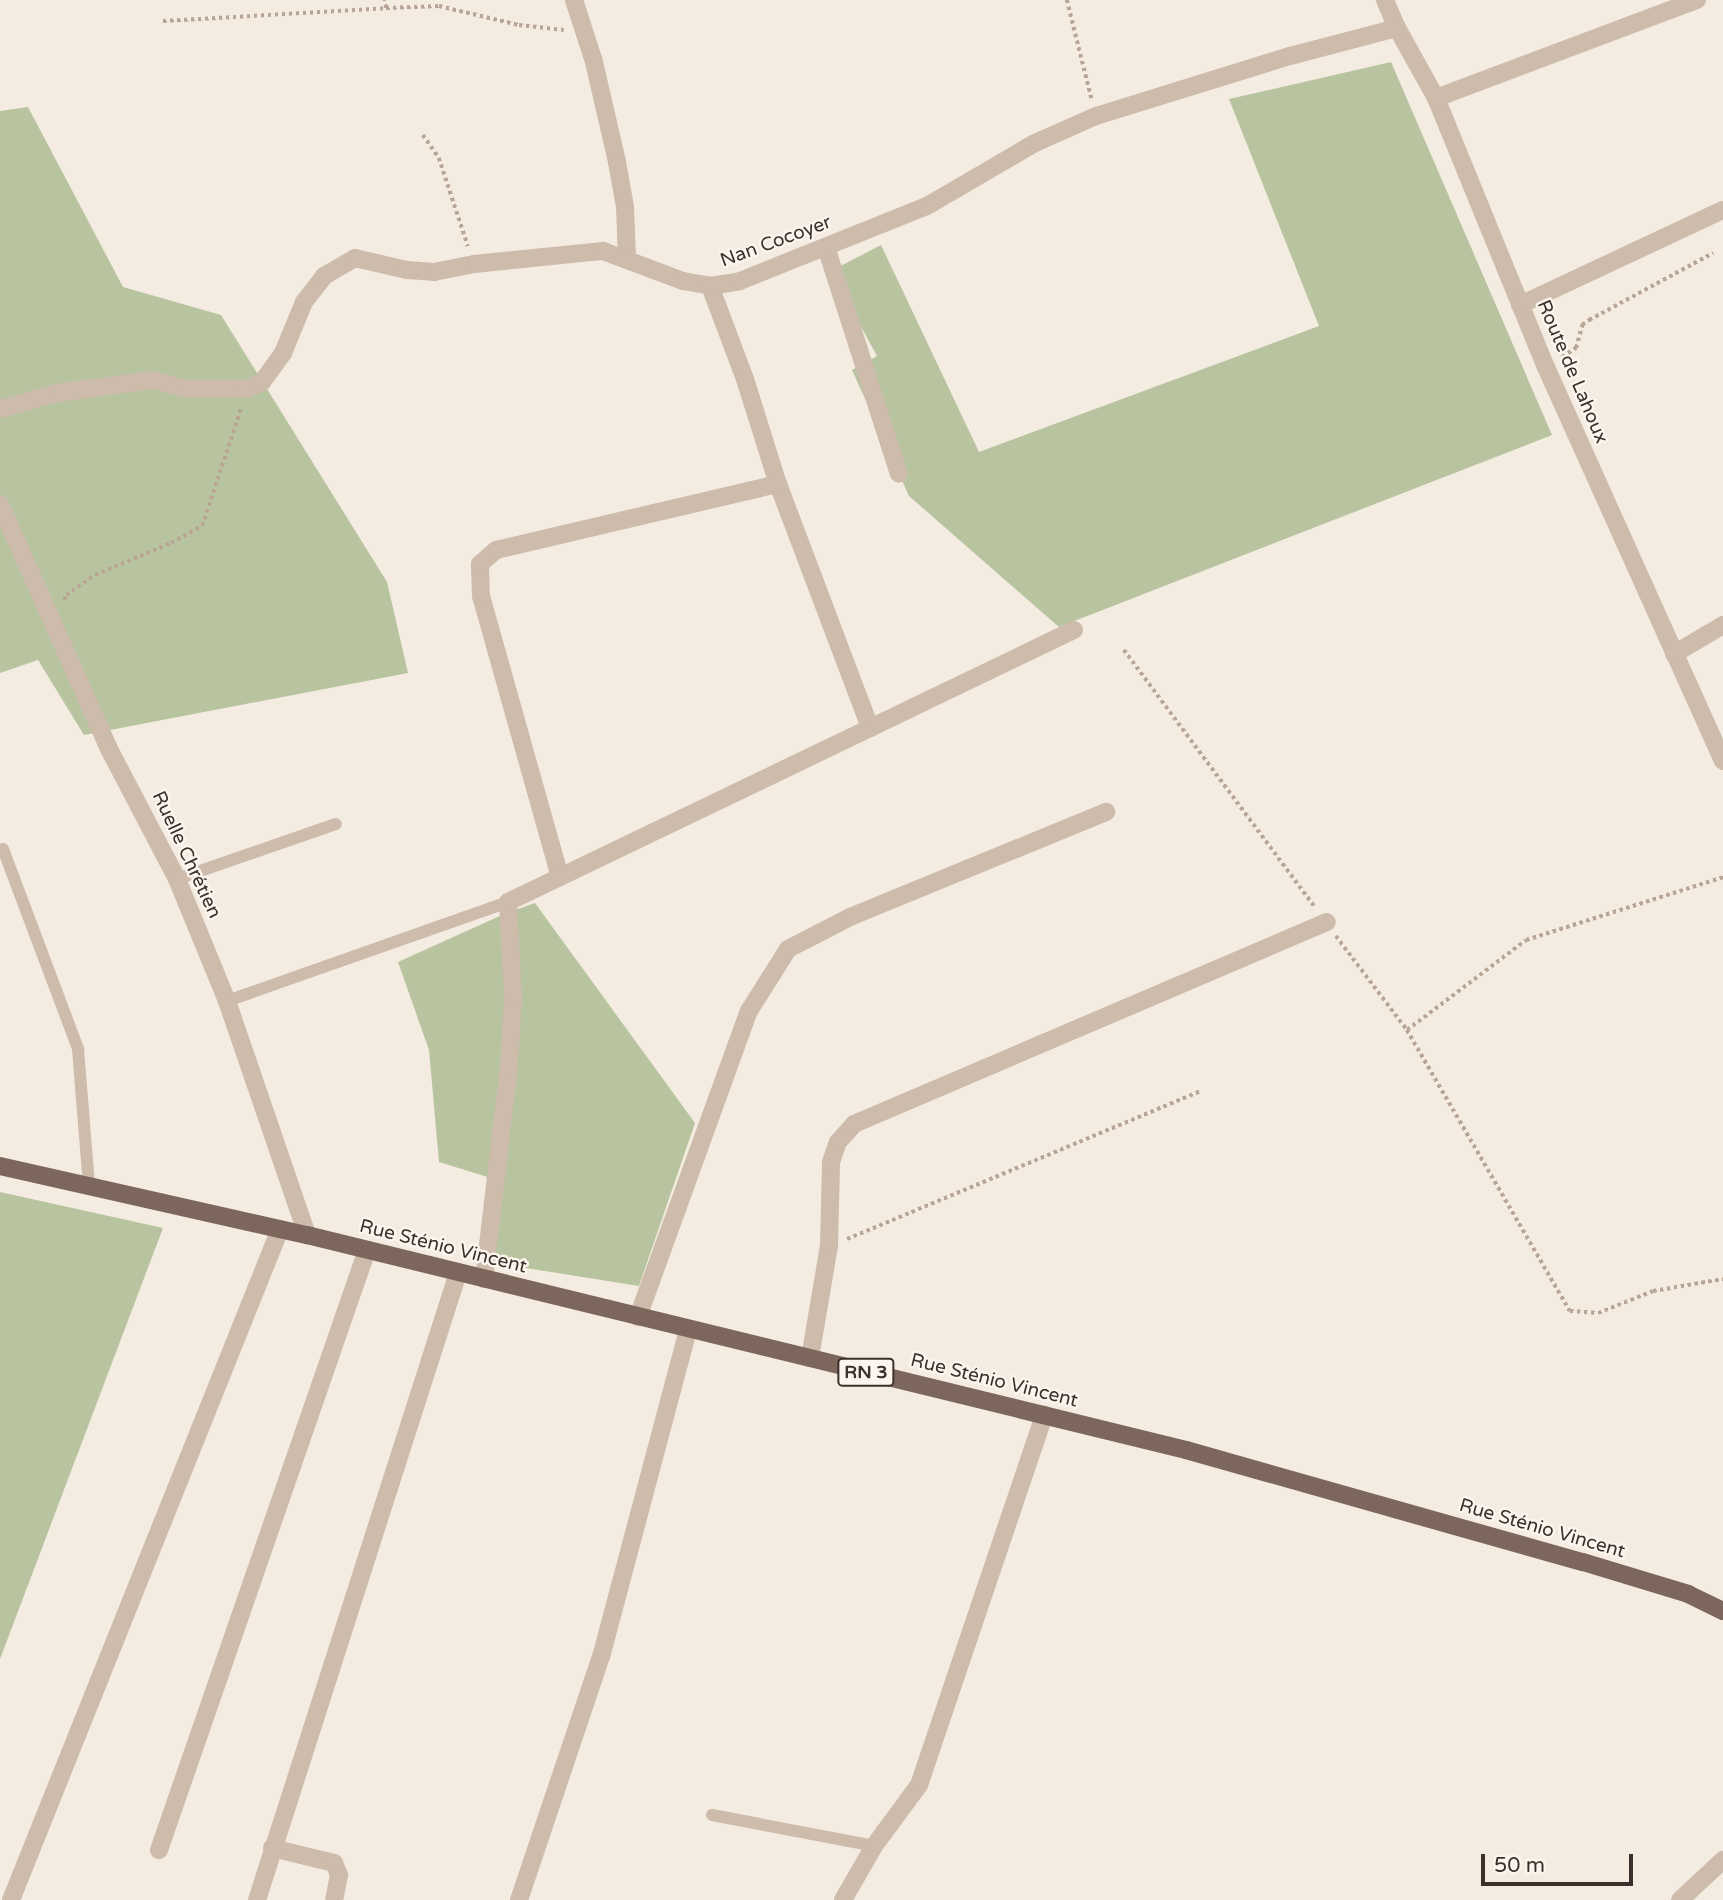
<!DOCTYPE html>
<meta charset="utf-8">
<style>
body{margin:0}
#map{position:relative;width:1723px;height:1900px;overflow:hidden;background:#f4ebe1;font-family:"Varela Round",sans-serif}
div>[style]{position:absolute}
.green>*{inset:0;background:#b8c4a0}
.path>*{height:3.5px;margin-top:-1.75px;transform-origin:0;background:repeating-linear-gradient(90deg,#b9a596 0 3.5px,transparent 0 7px)}
.lane>*{height:12px;margin:-6px;padding:0 6px;transform-origin:6px;border-radius:6px;background:#cdbbac}
.street>*{height:18px;margin:-9px;padding:0 9px;transform-origin:9px;border-radius:9px;background:#cdbbac}
.primary>*{height:18px;margin:-9px;padding:0 9px;transform-origin:9px;border-radius:9px;background:#7d675c}
span{translate:-50% -50%;white-space:nowrap;text-align:center;line-height:1.15;-webkit-text-stroke:5px #fbf5ee;paint-order:stroke}
.shield-label span{padding:2px 5px;background:#fbf5ee;border:2px solid;border-radius:5px;-webkit-text-stroke-width:0}
.shield-label{font-size:18px;color:#3b302b;font-weight:700}
.street-label{font-size:19px;color:#3b302b}
.scale{position:absolute;left:1481px;top:1854px;width:152px;height:32px;box-sizing:border-box;border:4px solid #3b302b;border-top:0;padding-left:9px;font-size:21px;line-height:24px;white-space:nowrap;color:#3b302b;-webkit-text-stroke:5px #fbf5ee;paint-order:stroke}
</style>
<div id="map">
<div class="green">
<div style="clip-path:polygon(1391px 62px,1552px 435px,1059px 627px,909px 496px,852px 370px,877px 356px,831px 271px,881px 245px,979px 452px,1319px 326px,1229px 99px)"></div>
<div style="clip-path:polygon(28px 107px,123px 287px,221px 315px,387px 582px,408px 673px,84px 735px,38px 660px,0 673px,0 111px)"></div>
<div style="clip-path:polygon(535px 903px,695px 1123px,639px 1286px,482px 1261px,494px 1179px,439px 1162px,429px 1050px,398px 962px,502px 915px)"></div>
<div style="clip-path:polygon(0 1192px,163px 1228px,0 1659px)"></div>
</div>
<div class="path">
<div style="left:1067px;top:0;width:103px;rotate:76deg"></div>
<div style="left:386px;top:8px;width:53px;rotate:-2.2deg"></div>
<div style="left:439px;top:6px;width:82px;rotate:13.4deg"></div>
<div style="left:519px;top:25px;width:45px;rotate:6.3deg"></div>
<div style="left:163px;top:21px;width:223px;rotate:-3.3deg"></div>
<div style="left:386px;top:8px;width:8px;rotate:-104deg"></div>
<div style="left:423px;top:135px;width:28px;rotate:55deg"></div>
<div style="left:439px;top:158px;width:93px;rotate:71.8deg"></div>
<div style="left:1562px;top:357px;width:17px;rotate:-33deg"></div>
<div style="left:1576px;top:348px;width:24px;rotate:-75deg"></div>
<div style="left:1582px;top:325px;width:9px;rotate:-36deg"></div>
<div style="left:1589px;top:320px;width:141px;rotate:-28.4deg"></div>
<div style="left:64px;top:600px;width:5px;rotate:-68deg"></div>
<div style="left:66px;top:595px;width:35px;rotate:-35deg"></div>
<div style="left:95px;top:575px;width:82px;rotate:-22.8deg"></div>
<div style="left:171px;top:543px;width:35px;rotate:-29deg"></div>
<div style="left:202px;top:526px;width:124px;rotate:-71.7deg"></div>
<div style="left:1124px;top:650px;width:320px;rotate:53.4deg"></div>
<div style="left:1336px;top:936px;width:118px;rotate:52.9deg"></div>
<div style="left:1407px;top:1030px;width:325px;rotate:59.9deg"></div>
<div style="left:1570px;top:1311px;width:28px;rotate:4deg"></div>
<div style="left:1598px;top:1313px;width:59px;rotate:-21.8deg"></div>
<div style="left:1653px;top:1291px;width:71px;rotate:-9.7deg"></div>
<div style="left:1407px;top:1030px;width:149px;rotate:-37.1deg"></div>
<div style="left:1526px;top:940px;width:207px;rotate:-17.7deg"></div>
<div style="left:847px;top:1239px;width:383px;rotate:-22.7deg"></div>
</div>
<div class="lane">
<div style="left:3px;top:849px;width:214px;rotate:69.4deg"></div>
<div style="left:78px;top:1049px;width:138px;rotate:85.4deg"></div>
<div style="left:177px;top:879px;width:168px;rotate:-19.1deg"></div>
<div style="left:227px;top:1001px;width:298px;rotate:-19.4deg"></div>
<div style="left:712px;top:1815px;width:165px;rotate:10.8deg"></div>
</div>
<div class="street">
<div style="left:574px;top:0;width:65px;rotate:72.1deg"></div>
<div style="left:594px;top:62px;width:103px;rotate:77deg"></div>
<div style="left:617px;top:162px;width:46px;rotate:79.9deg"></div>
<div style="left:625px;top:207px;width:52px;rotate:87.8deg"></div>
<div style="left:1385px;top:0;width:30px;rotate:67deg"></div>
<div style="left:1397px;top:28px;width:80px;rotate:60.9deg"></div>
<div style="left:1436px;top:98px;width:288px;rotate:67.8deg"></div>
<div style="left:1545px;top:365px;width:434px;rotate:65.8deg"></div>
<div style="left:1436px;top:98px;width:279px;rotate:-20.6deg"></div>
<div style="left:826px;top:247px;width:238px;rotate:72.2deg"></div>
<div style="left:710px;top:286px;width:99px;rotate:69.4deg"></div>
<div style="left:745px;top:379px;width:110px;rotate:72.6deg"></div>
<div style="left:778px;top:484px;width:261px;rotate:69.3deg"></div>
<div style="left:1520px;top:305px;width:224px;rotate:-25.1deg"></div>
<div style="left:0;top:409px;width:59px;rotate:-15.7deg"></div>
<div style="left:57px;top:393px;width:96px;rotate:-7.8deg"></div>
<div style="left:152px;top:380px;width:37px;rotate:14deg"></div>
<div style="left:188px;top:389px;width:59px"></div>
<div style="left:247px;top:389px;width:17px;rotate:-25deg"></div>
<div style="left:262px;top:382px;width:36px;rotate:-54deg"></div>
<div style="left:283px;top:353px;width:55px;rotate:-67.6deg"></div>
<div style="left:304px;top:302px;width:33px;rotate:-52deg"></div>
<div style="left:324px;top:276px;width:36px;rotate:-30deg"></div>
<div style="left:355px;top:258px;width:53px;rotate:13deg"></div>
<div style="left:407px;top:270px;width:27px;rotate:4deg"></div>
<div style="left:434px;top:272px;width:41px;rotate:-11.3deg"></div>
<div style="left:474px;top:264px;width:130px;rotate:-5.8deg"></div>
<div style="left:603px;top:251px;width:85px;rotate:20.6deg"></div>
<div style="left:683px;top:281px;width:27px;rotate:10deg"></div>
<div style="left:710px;top:286px;width:30px;rotate:-9deg"></div>
<div style="left:740px;top:281px;width:201px;rotate:-21.9deg"></div>
<div style="left:927px;top:206px;width:125px;rotate:-30.3deg"></div>
<div style="left:1035px;top:143px;width:67px;rotate:-23.9deg"></div>
<div style="left:1096px;top:116px;width:203px;rotate:-17.2deg"></div>
<div style="left:1290px;top:56px;width:111px;rotate:-14.7deg"></div>
<div style="left:0;top:504px;width:266px;rotate:66deg"></div>
<div style="left:108px;top:747px;width:149px;rotate:62.4deg"></div>
<div style="left:177px;top:879px;width:132px;rotate:67.7deg"></div>
<div style="left:227px;top:1001px;width:247px;rotate:71.1deg"></div>
<div style="left:1674px;top:654px;width:57px;rotate:-30.6deg"></div>
<div style="left:560px;top:877px;width:292px;rotate:-105.7deg"></div>
<div style="left:481px;top:596px;width:32px;rotate:-92deg"></div>
<div style="left:480px;top:564px;width:21px;rotate:-41deg"></div>
<div style="left:496px;top:550px;width:290px;rotate:-13.2deg"></div>
<div style="left:484px;top:1279px;width:214px;rotate:-83.3deg"></div>
<div style="left:509px;top:1066px;width:69px;rotate:-86.7deg"></div>
<div style="left:513px;top:997px;width:95px;rotate:-93deg"></div>
<div style="left:508px;top:902px;width:628px;rotate:-25.67deg"></div>
<div style="left:638px;top:1317px;width:326px;rotate:-70.1deg"></div>
<div style="left:749px;top:1011px;width:73px;rotate:-57.8deg"></div>
<div style="left:788px;top:949px;width:70px;rotate:-27.3deg"></div>
<div style="left:850px;top:917px;width:277px;rotate:-22.3deg"></div>
<div style="left:810px;top:1358px;width:114px;rotate:-80.4deg"></div>
<div style="left:829px;top:1246px;width:84px;rotate:-88.6deg"></div>
<div style="left:831px;top:1162px;width:21px;rotate:-71deg"></div>
<div style="left:838px;top:1142px;width:24px;rotate:-48deg"></div>
<div style="left:854px;top:1124px;width:514px;rotate:-23.13deg"></div>
<div style="left:272px;top:1848px;width:64px;rotate:13.6deg"></div>
<div style="left:334px;top:1863px;width:13px;rotate:67deg"></div>
<div style="left:339px;top:1875px;width:25px;rotate:101deg"></div>
<div style="left:159px;top:1850px;width:635px;rotate:-70.88deg"></div>
<div style="left:11px;top:1900px;width:723px;rotate:-68.15deg"></div>
<div style="left:257px;top:1900px;width:658px;rotate:-72.23deg"></div>
<div style="left:519px;top:1900px;width:256px;rotate:-71.4deg"></div>
<div style="left:601px;top:1657px;width:338px;rotate:-75.1deg"></div>
<div style="left:843px;top:1900px;width:62px;rotate:-60.1deg"></div>
<div style="left:874px;top:1846px;width:76px;rotate:-53.6deg"></div>
<div style="left:919px;top:1785px;width:391px;rotate:-71.3deg"></div>
<div style="left:1680px;top:1900px;width:59px;rotate:-42.9deg"></div>
</div>
<div class="primary">
<div style="left:0;top:1166px;width:315px;rotate:12.7deg"></div>
<div style="left:307px;top:1235px;width:905px;rotate:13.74deg"></div>
<div style="left:1186px;top:1450px;width:412px;rotate:15.8deg"></div>
<div style="left:1583px;top:1562px;width:110px;rotate:16.9deg"></div>
<div style="left:1688px;top:1594px;width:39px;rotate:26deg"></div>
</div>
<div class="shield-label">
<span style="left:866px;top:1372px">RN 3</span>
</div>
<div class="street-label">
<span style="left:776px;top:242px;rotate:-20deg">Nan Cocoyer</span>
<span style="left:1572px;top:372px;rotate:67deg">Route de Lahoux</span>
<span style="left:186px;top:855px;rotate:65deg">Ruelle Chrétien</span>
<span style="left:443px;top:1247px;rotate:14deg">Rue Sténio Vincent</span>
<span style="left:994px;top:1381px;rotate:14deg">Rue Sténio Vincent</span>
<span style="left:1542px;top:1529px;rotate:16deg">Rue Sténio Vincent</span>
</div>
<div class="scale">50 m</div>
</div>
